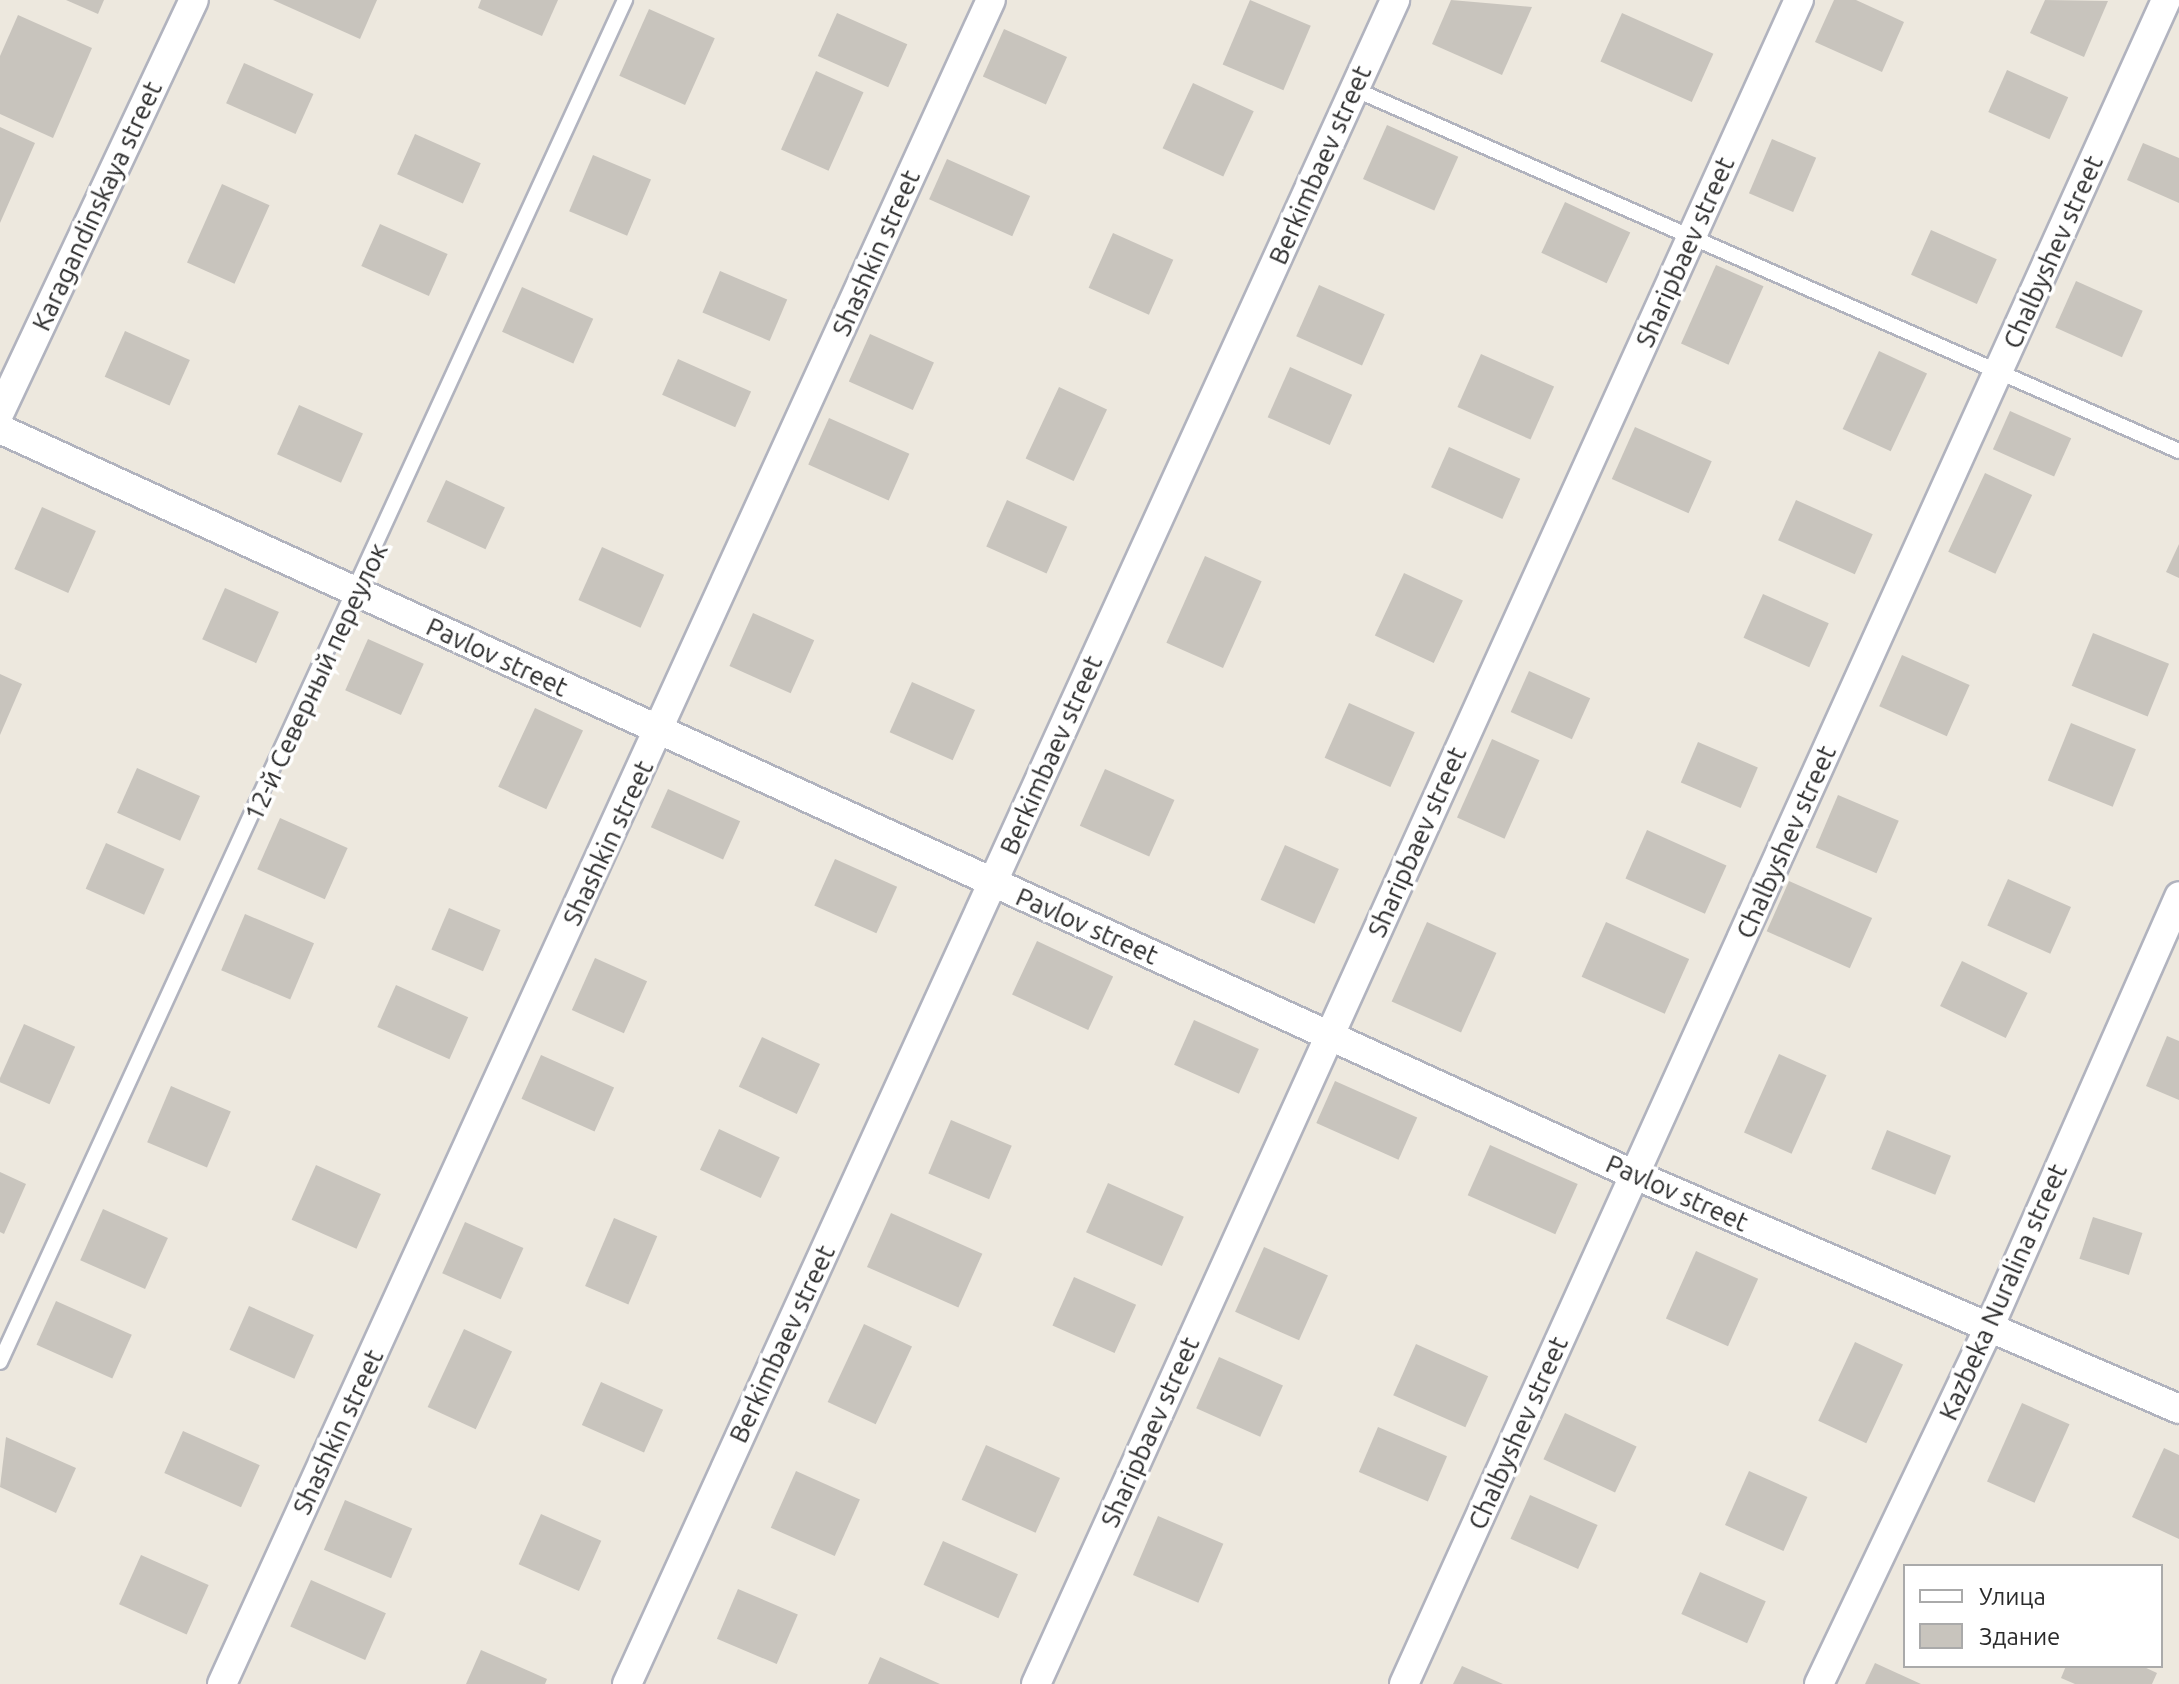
<!DOCTYPE html>
<meta charset="utf-8">
<style>
body{margin:0}
#map{position:relative;width:2179px;height:1684px;overflow:hidden;background:#ede8de;font-family:Ubuntu,sans-serif}
div>[style]{position:absolute}
.building>*{inset:0;background:#c8c4bd;transform-origin:0 0}
.roads{filter:drop-shadow(2px 0 #b1b3be) drop-shadow(-2px 0 #b1b3be) drop-shadow(0 2px #b1b3be) drop-shadow(0 -2px #b1b3be)}
.lane>*{height:14px;margin:-7px;padding:0 7px;transform-origin:7px;border-radius:7px;background:#fff}
.street>*{height:28px;margin:-14px;padding:0 14px;transform-origin:14px;border-radius:14px;background:#fff}
span{translate:-50% -50%;white-space:nowrap;text-align:center;line-height:1.15;-webkit-text-stroke:7px #fff;paint-order:stroke}
.street-label{font-size:26px;color:#2b2b2b}
.legend{position:absolute;left:1903px;top:1564px;width:260px;height:104px;box-sizing:border-box;background:#fff;border:2px solid #aaa;margin:0;padding:10px 14px;list-style:none;font-size:24px;color:#2b2b2b}
.legend li{display:flex;align-items:center;gap:16px;height:40px}
.legend b{width:40px;border:2px solid #aaa}
</style>
<div id="map">
<div class="building">
<div style="clip-path:polygon(66px 0,104px 0,98px 14px)"></div>
<div style="clip-path:polygon(273px 0,377px 0,360px 39px)"></div>
<div style="clip-path:polygon(481px 0,558px 0,542px 36px,478px 8px)"></div>
<div style="left:1250px;top:0;width:66px;height:70px;rotate:23deg"></div>
<div style="clip-path:polygon(1451px 0,1532px 7px,1502px 75px,1432px 44px)"></div>
<div style="clip-path:polygon(1834px 0,1856px 0,1904px 22px,1882px 72px,1815px 42px)"></div>
<div style="clip-path:polygon(2045px 0,2108px 1px,2084px 57px,2030px 33px)"></div>
<div style="left:649px;top:9px;width:72px;height:73px;rotate:24deg"></div>
<div style="left:837px;top:13px;width:77px;height:47px;rotate:24deg"></div>
<div style="left:1622px;top:13px;width:100px;height:53px;rotate:24deg"></div>
<div style="clip-path:polygon(18px 15px,92px 48px,53px 138px,0 114px,0 56px)"></div>
<div style="left:1004px;top:29px;width:69px;height:52px;rotate:24deg"></div>
<div style="left:244px;top:63px;width:76px;height:44px;rotate:24deg"></div>
<div style="left:2007px;top:70px;width:67px;height:46px;rotate:24deg"></div>
<div style="left:816px;top:71px;width:52px;height:86px;rotate:24deg"></div>
<div style="left:1193px;top:83px;width:67px;height:72px;rotate:25deg"></div>
<div style="left:1387px;top:125px;width:78px;height:59px;rotate:24deg"></div>
<div style="clip-path:polygon(0 127px,35px 143px,0 223px)"></div>
<div style="left:415px;top:134px;width:72px;height:44px;rotate:24deg"></div>
<div style="left:1772px;top:139px;width:48px;height:59px;rotate:23deg"></div>
<div style="clip-path:polygon(2143px 143px,2179px 158px,2179px 203px,2127px 180px)"></div>
<div style="left:593px;top:155px;width:63px;height:61px;rotate:23deg"></div>
<div style="left:947px;top:159px;width:91px;height:44px;rotate:24deg"></div>
<div style="left:222px;top:184px;width:52px;height:86px;rotate:24deg"></div>
<div style="left:1565px;top:202px;width:72px;height:56px;rotate:25deg"></div>
<div style="left:380px;top:224px;width:74px;height:46px;rotate:24deg"></div>
<div style="left:1931px;top:230px;width:72px;height:49px;rotate:24deg"></div>
<div style="left:1113px;top:233px;width:66px;height:60px;rotate:24deg"></div>
<div style="left:1716px;top:265px;width:52px;height:86px;rotate:24deg"></div>
<div style="left:720px;top:271px;width:73px;height:45px;rotate:23deg"></div>
<div style="left:2076px;top:281px;width:73px;height:51px;rotate:24deg"></div>
<div style="left:1319px;top:285px;width:72px;height:56px;rotate:24deg"></div>
<div style="left:522px;top:287px;width:78px;height:49px;rotate:24deg"></div>
<div style="left:125px;top:331px;width:71px;height:50px;rotate:24deg"></div>
<div style="left:870px;top:334px;width:70px;height:52px;rotate:24deg"></div>
<div style="left:1879px;top:351px;width:53px;height:86px;rotate:25deg"></div>
<div style="left:1481px;top:354px;width:80px;height:58px;rotate:24deg"></div>
<div style="left:678px;top:359px;width:80px;height:39px;rotate:24deg"></div>
<div style="left:1290px;top:367px;width:68px;height:55px;rotate:24deg"></div>
<div style="left:1059px;top:387px;width:53px;height:79px;rotate:25deg"></div>
<div style="left:299px;top:405px;width:70px;height:54px;rotate:24deg"></div>
<div style="left:2010px;top:411px;width:67px;height:42px;rotate:24deg"></div>
<div style="left:829px;top:418px;width:88px;height:51px;rotate:24deg"></div>
<div style="left:1635px;top:427px;width:84px;height:57px;rotate:24deg"></div>
<div style="left:1449px;top:447px;width:78px;height:44px;rotate:24deg"></div>
<div style="left:1985px;top:473px;width:52px;height:87px;rotate:25deg"></div>
<div style="left:446px;top:480px;width:65px;height:46px;rotate:25deg"></div>
<div style="left:1007px;top:500px;width:66px;height:51px;rotate:24deg"></div>
<div style="left:1796px;top:500px;width:84px;height:44px;rotate:24deg"></div>
<div style="left:42px;top:507px;width:59px;height:68px;rotate:24deg"></div>
<div style="clip-path:polygon(2179px 544px,2179px 578px,2166px 572px)"></div>
<div style="left:602px;top:547px;width:68px;height:58px;rotate:24deg"></div>
<div style="left:1205px;top:556px;width:62px;height:95px;rotate:24deg"></div>
<div style="left:1404px;top:573px;width:65px;height:69px;rotate:25deg"></div>
<div style="left:225px;top:588px;width:59px;height:56px;rotate:24deg"></div>
<div style="left:1763px;top:594px;width:72px;height:48px;rotate:24deg"></div>
<div style="left:753px;top:613px;width:67px;height:58px;rotate:24deg"></div>
<div style="left:2093px;top:633px;width:82px;height:57px;rotate:22deg"></div>
<div style="left:368px;top:639px;width:61px;height:56px;rotate:24deg"></div>
<div style="left:1902px;top:655px;width:74px;height:56px;rotate:24deg"></div>
<div style="left:1529px;top:671px;width:67px;height:45px;rotate:24deg"></div>
<div style="clip-path:polygon(0 674px,22px 684px,0 735px)"></div>
<div style="left:912px;top:682px;width:69px;height:55px;rotate:24deg"></div>
<div style="left:1349px;top:703px;width:72px;height:60px;rotate:24deg"></div>
<div style="left:535px;top:708px;width:53px;height:87px;rotate:25deg"></div>
<div style="left:2071px;top:723px;width:70px;height:62px;rotate:22deg"></div>
<div style="left:1492px;top:739px;width:52px;height:86px;rotate:24deg"></div>
<div style="left:1698px;top:742px;width:65px;height:44px;rotate:23deg"></div>
<div style="left:137px;top:768px;width:69px;height:49px;rotate:24deg"></div>
<div style="left:1105px;top:769px;width:76px;height:62px;rotate:24deg"></div>
<div style="left:668px;top:789px;width:79px;height:42px;rotate:24deg"></div>
<div style="left:1838px;top:795px;width:66px;height:57px;rotate:23deg"></div>
<div style="left:280px;top:818px;width:74px;height:56px;rotate:24deg"></div>
<div style="left:1647px;top:830px;width:87px;height:53px;rotate:24deg"></div>
<div style="left:106px;top:843px;width:64px;height:50px;rotate:24deg"></div>
<div style="left:1285px;top:845px;width:59px;height:60px;rotate:24deg"></div>
<div style="left:835px;top:859px;width:68px;height:51px;rotate:24deg"></div>
<div style="left:2008px;top:879px;width:69px;height:51px;rotate:24deg"></div>
<div style="left:1789px;top:881px;width:91px;height:55px;rotate:24deg"></div>
<div style="left:449px;top:908px;width:56px;height:45px;rotate:23deg"></div>
<div style="left:245px;top:914px;width:75px;height:61px;rotate:23deg"></div>
<div style="left:1427px;top:922px;width:76px;height:87px;rotate:24deg"></div>
<div style="left:1606px;top:922px;width:91px;height:60px;rotate:24deg"></div>
<div style="left:1037px;top:941px;width:84px;height:59px;rotate:25deg"></div>
<div style="left:595px;top:958px;width:57px;height:57px;rotate:24deg"></div>
<div style="left:1962px;top:961px;width:73px;height:50px;rotate:26deg"></div>
<div style="left:396px;top:985px;width:79px;height:46px;rotate:24deg"></div>
<div style="left:1194px;top:1020px;width:71px;height:49px;rotate:24deg"></div>
<div style="left:24px;top:1024px;width:56px;height:63px;rotate:24deg"></div>
<div style="clip-path:polygon(2167px 1036px,2179px 1041px,2179px 1100px,2146px 1086px)"></div>
<div style="left:762px;top:1037px;width:64px;height:55px;rotate:25deg"></div>
<div style="left:1779px;top:1054px;width:52px;height:86px;rotate:24deg"></div>
<div style="left:541px;top:1055px;width:80px;height:48px;rotate:24deg"></div>
<div style="left:1335px;top:1081px;width:90px;height:46px;rotate:24deg"></div>
<div style="left:171px;top:1086px;width:65px;height:61px;rotate:23deg"></div>
<div style="left:951px;top:1120px;width:66px;height:58px;rotate:23deg"></div>
<div style="left:719px;top:1129px;width:67px;height:45px;rotate:25deg"></div>
<div style="left:1887px;top:1130px;width:69px;height:42px;rotate:22deg"></div>
<div style="left:1490px;top:1145px;width:96px;height:55px;rotate:24deg"></div>
<div style="left:316px;top:1165px;width:71px;height:60px;rotate:24deg"></div>
<div style="clip-path:polygon(0 1172px,26px 1184px,4px 1234px,0 1232px)"></div>
<div style="left:1108px;top:1183px;width:83px;height:54px;rotate:24deg"></div>
<div style="left:103px;top:1209px;width:71px;height:56px;rotate:24deg"></div>
<div style="left:891px;top:1213px;width:100px;height:59px;rotate:24deg"></div>
<div style="left:2093px;top:1217px;width:52px;height:44px;rotate:18deg"></div>
<div style="left:614px;top:1218px;width:47px;height:74px;rotate:23deg"></div>
<div style="left:465px;top:1222px;width:64px;height:56px;rotate:24deg"></div>
<div style="left:1264px;top:1247px;width:70px;height:71px;rotate:24deg"></div>
<div style="left:1696px;top:1251px;width:68px;height:74px;rotate:24deg"></div>
<div style="left:1074px;top:1277px;width:68px;height:53px;rotate:24deg"></div>
<div style="left:56px;top:1301px;width:83px;height:48px;rotate:24deg"></div>
<div style="left:249px;top:1306px;width:71px;height:48px;rotate:24deg"></div>
<div style="left:864px;top:1324px;width:53px;height:86px;rotate:25deg"></div>
<div style="left:464px;top:1329px;width:53px;height:86px;rotate:25deg"></div>
<div style="left:1855px;top:1342px;width:53px;height:87px;rotate:25deg"></div>
<div style="left:1416px;top:1344px;width:79px;height:56px;rotate:24deg"></div>
<div style="left:1219px;top:1357px;width:70px;height:56px;rotate:24deg"></div>
<div style="left:601px;top:1382px;width:68px;height:47px;rotate:24deg"></div>
<div style="left:2022px;top:1403px;width:52px;height:86px;rotate:24deg"></div>
<div style="left:1565px;top:1413px;width:79px;height:51px;rotate:25deg"></div>
<div style="left:1378px;top:1427px;width:75px;height:49px;rotate:23deg"></div>
<div style="left:183px;top:1431px;width:84px;height:46px;rotate:24deg"></div>
<div style="clip-path:polygon(6px 1437px,76px 1468px,56px 1513px,0 1487px)"></div>
<div style="left:986px;top:1445px;width:81px;height:60px;rotate:24deg"></div>
<div style="clip-path:polygon(2164px 1448px,2179px 1455px,2179px 1539px,2132px 1517px)"></div>
<div style="left:796px;top:1471px;width:70px;height:62px;rotate:24deg"></div>
<div style="left:1749px;top:1471px;width:64px;height:59px;rotate:24deg"></div>
<div style="left:1530px;top:1495px;width:74px;height:48px;rotate:24deg"></div>
<div style="left:345px;top:1500px;width:73px;height:54px;rotate:23deg"></div>
<div style="left:541px;top:1514px;width:66px;height:55px;rotate:24deg"></div>
<div style="left:1158px;top:1516px;width:71px;height:64px;rotate:23deg"></div>
<div style="left:943px;top:1541px;width:82px;height:48px;rotate:24deg"></div>
<div style="left:141px;top:1555px;width:74px;height:54px;rotate:24deg"></div>
<div style="left:1700px;top:1572px;width:72px;height:46px;rotate:24deg"></div>
<div style="left:311px;top:1580px;width:82px;height:51px;rotate:24deg"></div>
<div style="left:738px;top:1589px;width:65px;height:54px;rotate:23deg"></div>
<div style="clip-path:polygon(481px 1650px,547px 1679px,545px 1684px,466px 1684px)"></div>
<div style="clip-path:polygon(880px 1657px,940px 1684px,868px 1684px)"></div>
<div style="clip-path:polygon(1875px 1663px,1921px 1684px,1865px 1684px)"></div>
<div style="clip-path:polygon(1462px 1666px,1503px 1684px,1453px 1684px)"></div>
<div style="clip-path:polygon(2066px 1666px,2142px 1666px,2157px 1673px,2152px 1684px,2075px 1684px,2061px 1678px)"></div>
</div>
<div class="roads">
<div class="lane">
<div style="left:1354px;top:89px;width:901px;rotate:23.69deg"></div>
<div style="left:0;top:1362px;width:1499px;rotate:-65.35deg"></div>
</div>
<div class="street">
<div style="left:0;top:412px;width:455px;rotate:-64.8deg"></div>
<div style="left:0;top:429px;width:1797px;rotate:24.53deg"></div>
<div style="left:1635px;top:1175px;width:592px;rotate:23.27deg"></div>
<div style="left:222px;top:1684px;width:1851px;rotate:-65.46deg"></div>
<div style="left:627px;top:1684px;width:1851px;rotate:-65.48deg"></div>
<div style="left:1036px;top:1684px;width:1849px;rotate:-65.63deg"></div>
<div style="left:1404px;top:1684px;width:1848px;rotate:-65.65deg"></div>
<div style="left:1819px;top:1684px;width:392px;rotate:-64.5deg"></div>
<div style="left:1988px;top:1330px;width:474px;rotate:-66.2deg"></div>
</div>
</div>
<div class="street-label">
<span style="left:1320px;top:165px;rotate:-66deg">Berkimbaev street</span>
<span style="left:97px;top:206px;rotate:-65deg">Karagandinskaya street</span>
<span style="left:1685px;top:252px;rotate:-66deg">Sharipbaev street</span>
<span style="left:2053px;top:252px;rotate:-66deg">Chalbyshev street</span>
<span style="left:876px;top:253px;rotate:-66deg">Shashkin street</span>
<span style="left:497px;top:657px;rotate:25deg">Pavlov street</span>
<span style="left:316px;top:682px;rotate:-65deg">12-й Северный переулок</span>
<span style="left:1051px;top:755px;rotate:-66deg">Berkimbaev street</span>
<span style="left:1417px;top:842px;rotate:-66deg">Sharipbaev street</span>
<span style="left:1786px;top:842px;rotate:-66deg">Chalbyshev street</span>
<span style="left:608px;top:843px;rotate:-65deg">Shashkin street</span>
<span style="left:1087px;top:926px;rotate:24deg">Pavlov street</span>
<span style="left:1677px;top:1193px;rotate:24deg">Pavlov street</span>
<span style="left:2003px;top:1292px;rotate:-66deg">Kazbeka Nuralina street</span>
<span style="left:782px;top:1344px;rotate:-65deg">Berkimbaev street</span>
<span style="left:338px;top:1432px;rotate:-65deg">Shashkin street</span>
<span style="left:1150px;top:1432px;rotate:-66deg">Sharipbaev street</span>
<span style="left:1518px;top:1433px;rotate:-66deg">Chalbyshev street</span>
</div>
<ul class="legend">
<li><b style="height:10px;background:#fff"></b>Улица</li>
<li><b style="height:22px;background:#c8c4bd"></b>Здание</li>
</ul>
</div>
